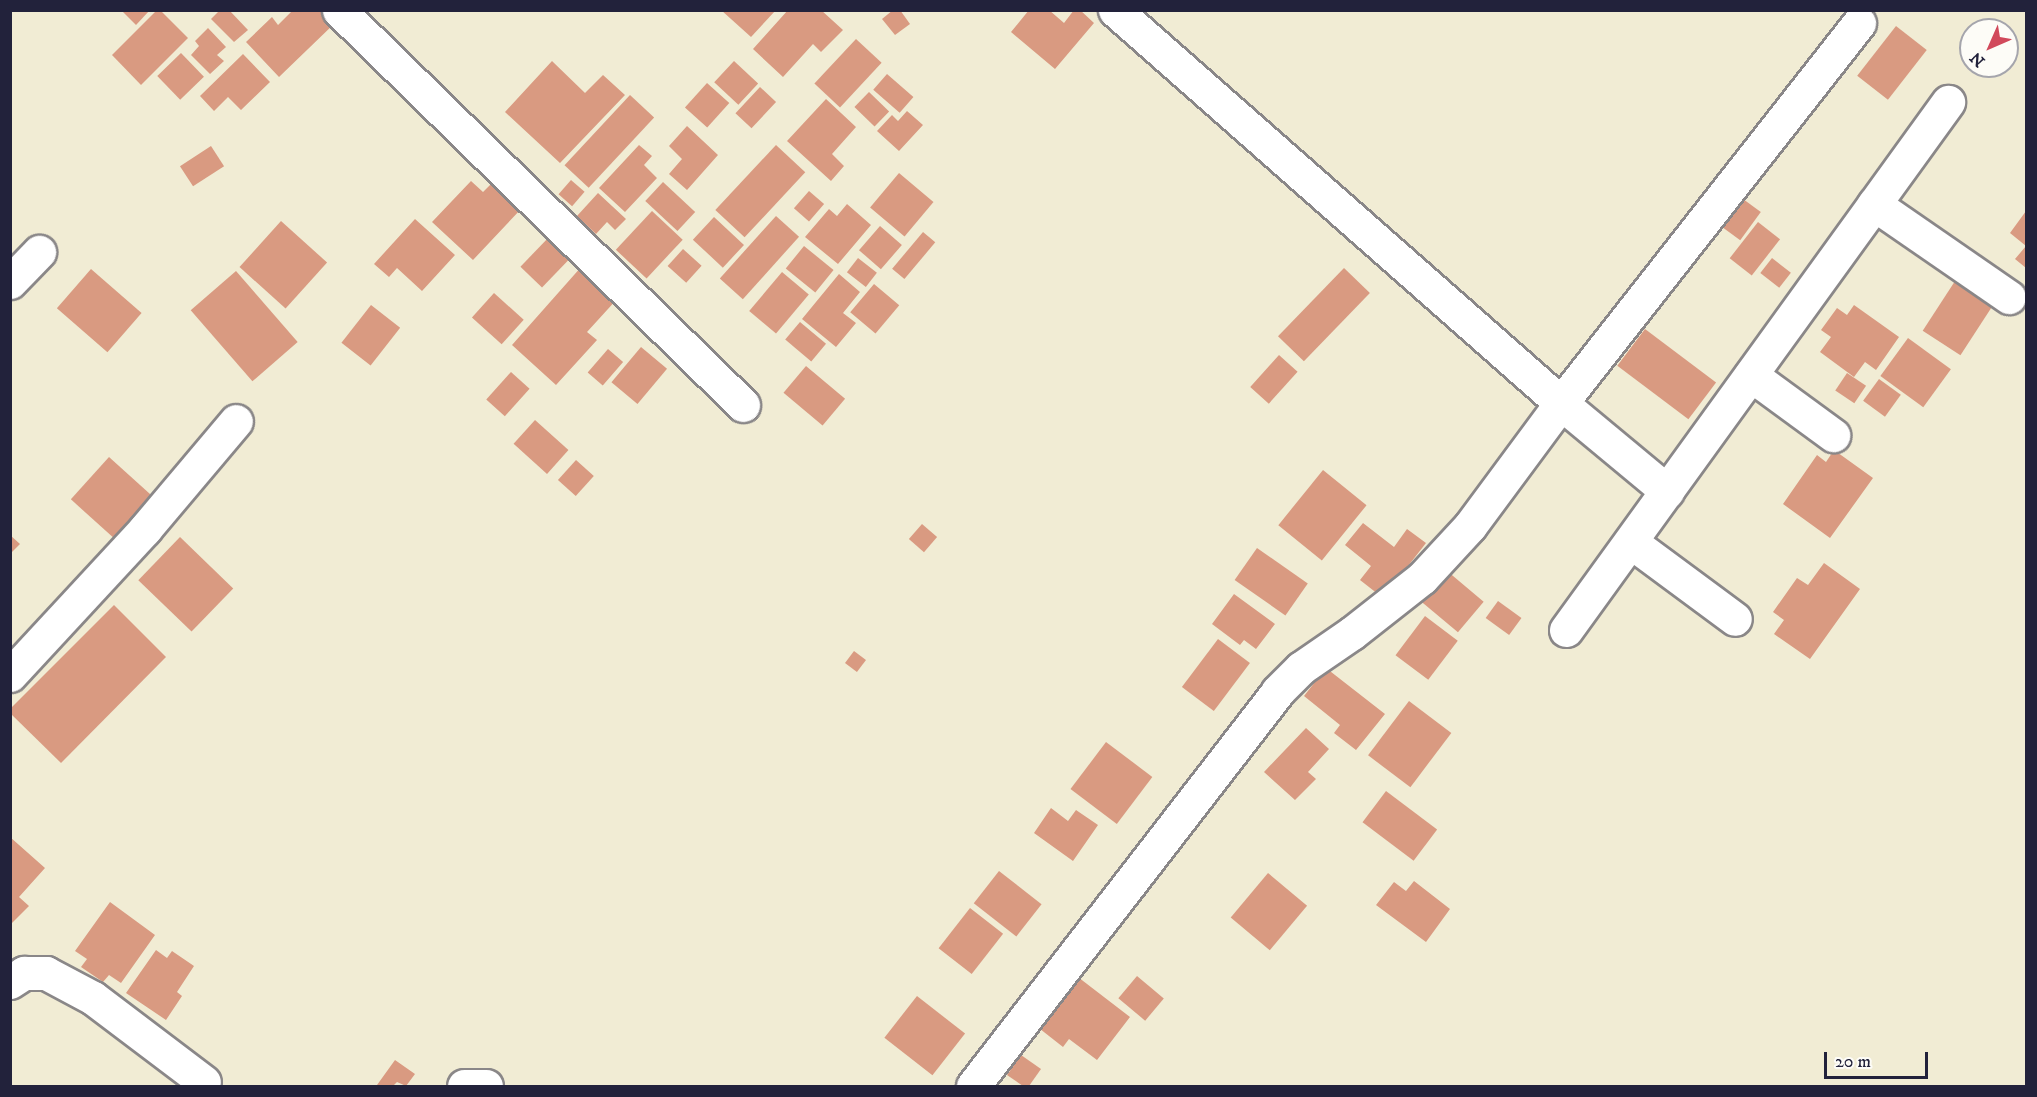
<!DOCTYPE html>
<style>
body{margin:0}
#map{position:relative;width:2037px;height:1097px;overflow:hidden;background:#f1ecd4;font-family:"IM FELL DW Pica",serif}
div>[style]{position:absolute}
.building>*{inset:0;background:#d99a81;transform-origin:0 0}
.roads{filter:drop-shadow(2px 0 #8a8788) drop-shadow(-2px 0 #8a8788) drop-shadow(0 2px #8a8788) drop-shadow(0 -2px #8a8788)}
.minor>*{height:33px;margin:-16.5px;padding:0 16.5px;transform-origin:16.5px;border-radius:16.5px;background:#fff}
span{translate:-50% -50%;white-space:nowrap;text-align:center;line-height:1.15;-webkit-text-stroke:4.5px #fdfcf7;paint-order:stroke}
.frame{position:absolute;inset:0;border:12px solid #22223b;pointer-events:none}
.north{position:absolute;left:1959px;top:18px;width:60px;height:60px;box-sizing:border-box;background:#fdfcf7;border:2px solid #a5a5ac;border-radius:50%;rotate:225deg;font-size:16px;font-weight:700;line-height:24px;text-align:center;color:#22223b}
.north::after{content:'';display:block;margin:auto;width:21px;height:27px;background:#d1495b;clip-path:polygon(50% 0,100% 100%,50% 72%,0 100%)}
.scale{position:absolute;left:1824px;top:1052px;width:104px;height:27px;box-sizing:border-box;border:3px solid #22223b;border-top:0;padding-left:8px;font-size:18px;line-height:21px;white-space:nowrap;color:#22223b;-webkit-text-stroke:4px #fdfcf7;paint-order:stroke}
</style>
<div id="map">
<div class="building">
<div style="clip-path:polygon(121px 10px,150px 10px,136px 25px)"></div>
<div style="clip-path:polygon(157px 10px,160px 10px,188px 38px,141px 85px,112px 55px)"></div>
<div style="clip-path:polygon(220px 10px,229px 10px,248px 30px,234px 42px,211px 19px)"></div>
<div style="clip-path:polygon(293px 10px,325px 10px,336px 22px,279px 77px,246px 42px,272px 17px,278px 25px)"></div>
<div style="clip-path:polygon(721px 10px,776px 10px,751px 37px)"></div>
<div style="clip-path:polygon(788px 10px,821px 10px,843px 30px,821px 52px,813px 44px,783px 77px,753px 49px)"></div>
<div style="clip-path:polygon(893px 10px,900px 10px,910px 24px,895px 35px,882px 19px)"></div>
<div style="clip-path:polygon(1029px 10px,1049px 10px,1064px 23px,1074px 10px,1080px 10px,1094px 23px,1055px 69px,1011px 32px)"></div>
<div style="left:1896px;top:26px;width:39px;height:63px;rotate:38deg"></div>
<div style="clip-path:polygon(208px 28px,226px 47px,217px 55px,224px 61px,210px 74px,191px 55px,199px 46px,195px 41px)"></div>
<div style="left:856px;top:39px;width:35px;height:61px;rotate:43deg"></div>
<div style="left:181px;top:53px;width:33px;height:33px;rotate:46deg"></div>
<div style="clip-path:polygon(243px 54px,270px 82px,241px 110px,228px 97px,214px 111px,200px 96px)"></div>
<div style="clip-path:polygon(552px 61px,585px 93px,603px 75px,625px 95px,560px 163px,505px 112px)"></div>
<div style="left:734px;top:61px;width:33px;height:29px;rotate:43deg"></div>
<div style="left:887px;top:74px;width:35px;height:21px;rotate:41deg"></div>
<div style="left:707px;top:83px;width:30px;height:33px;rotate:42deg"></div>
<div style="left:760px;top:87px;width:22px;height:36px;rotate:43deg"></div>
<div style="left:869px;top:92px;width:28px;height:21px;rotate:44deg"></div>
<div style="left:630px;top:95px;width:33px;height:96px;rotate:43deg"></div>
<div style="clip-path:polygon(826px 99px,856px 127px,832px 154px,844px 166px,831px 181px,787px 141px)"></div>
<div style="clip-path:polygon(907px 111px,923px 125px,899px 151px,877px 131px,892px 115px,898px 121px)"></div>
<div style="clip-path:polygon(687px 126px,718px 155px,687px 190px,669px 174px,682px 159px,669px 146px)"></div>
<div style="clip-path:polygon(639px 145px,652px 156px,644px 165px,657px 178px,625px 212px,599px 188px)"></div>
<div style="left:776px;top:145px;width:40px;height:89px;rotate:43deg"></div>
<div style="left:211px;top:146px;width:24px;height:37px;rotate:57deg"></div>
<div style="left:899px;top:173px;width:45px;height:45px;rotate:40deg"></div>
<div style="left:571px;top:180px;width:18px;height:19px;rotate:41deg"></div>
<div style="clip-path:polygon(471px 181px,483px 192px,494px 181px,522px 208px,473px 260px,432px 222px)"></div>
<div style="left:663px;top:182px;width:44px;height:26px;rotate:43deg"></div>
<div style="left:809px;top:191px;width:20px;height:23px;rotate:41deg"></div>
<div style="clip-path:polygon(598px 193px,626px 219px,615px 230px,607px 222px,596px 234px,577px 216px)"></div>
<div style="left:1743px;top:199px;width:22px;height:35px;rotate:36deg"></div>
<div style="clip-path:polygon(847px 204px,871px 225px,838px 264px,805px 237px,829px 209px,837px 216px)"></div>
<div style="left:652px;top:211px;width:42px;height:53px;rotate:43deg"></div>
<div style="clip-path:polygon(2026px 211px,2026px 268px,2015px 259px,2026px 246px,2010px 233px)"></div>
<div style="left:776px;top:216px;width:31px;height:84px;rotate:42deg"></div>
<div style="left:714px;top:217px;width:41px;height:31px;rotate:43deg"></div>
<div style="clip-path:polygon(415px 219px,455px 255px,422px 291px,397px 268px,389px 277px,374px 264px)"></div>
<div style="left:281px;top:221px;width:62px;height:62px;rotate:42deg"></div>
<div style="left:1758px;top:222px;width:28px;height:46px;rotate:38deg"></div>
<div style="left:880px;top:226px;width:29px;height:32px;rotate:41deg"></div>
<div style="left:923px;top:232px;width:16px;height:48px;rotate:40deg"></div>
<div style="left:551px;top:235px;width:30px;height:44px;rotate:44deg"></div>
<div style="left:804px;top:246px;width:38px;height:29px;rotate:39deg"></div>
<div style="left:683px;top:249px;width:25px;height:23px;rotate:42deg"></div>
<div style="left:858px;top:258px;width:24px;height:18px;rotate:38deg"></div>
<div style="left:1772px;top:258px;width:24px;height:19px;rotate:38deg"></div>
<div style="clip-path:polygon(582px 266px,618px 298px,587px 332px,597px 340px,556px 385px,512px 345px)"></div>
<div style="left:1344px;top:268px;width:36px;height:95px;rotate:44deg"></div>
<div style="left:91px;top:269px;width:67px;height:52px;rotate:41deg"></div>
<div style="left:236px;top:271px;width:94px;height:60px;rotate:49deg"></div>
<div style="left:782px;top:272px;width:35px;height:51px;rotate:40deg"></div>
<div style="clip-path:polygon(839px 274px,860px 292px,843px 313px,856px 323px,836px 347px,802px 319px)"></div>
<div style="left:1957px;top:278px;width:45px;height:63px;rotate:33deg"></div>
<div style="left:874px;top:284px;width:33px;height:37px;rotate:40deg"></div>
<div style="left:494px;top:293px;width:40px;height:33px;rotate:42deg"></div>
<div style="left:371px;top:305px;width:37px;height:48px;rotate:38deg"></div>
<div style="clip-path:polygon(1854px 305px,1899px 337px,1876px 370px,1865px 362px,1854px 377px,1820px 352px,1831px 337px,1821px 330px,1837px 308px,1847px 315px)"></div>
<div style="left:800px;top:322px;width:34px;height:23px;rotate:40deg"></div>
<div style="left:1645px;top:329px;width:89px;height:46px;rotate:37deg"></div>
<div style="left:1908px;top:338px;width:53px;height:47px;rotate:36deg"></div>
<div style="left:641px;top:347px;width:34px;height:46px;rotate:40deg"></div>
<div style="left:608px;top:349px;width:20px;height:31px;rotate:41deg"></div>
<div style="left:1279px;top:355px;width:25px;height:43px;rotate:42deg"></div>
<div style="left:806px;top:366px;width:51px;height:35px;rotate:40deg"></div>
<div style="left:511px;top:372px;width:25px;height:37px;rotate:42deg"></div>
<div style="left:1847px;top:373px;width:23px;height:21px;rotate:34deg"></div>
<div style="left:1879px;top:379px;width:27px;height:27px;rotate:36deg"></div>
<div style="left:535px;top:420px;width:45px;height:32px;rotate:42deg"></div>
<div style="clip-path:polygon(1834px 450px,1873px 478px,1830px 538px,1783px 504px,1817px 455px,1826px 462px)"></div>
<div style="left:109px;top:457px;width:63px;height:57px;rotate:42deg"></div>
<div style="left:576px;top:460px;width:24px;height:27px;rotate:42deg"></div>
<div style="left:1323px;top:470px;width:56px;height:71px;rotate:39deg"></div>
<div style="clip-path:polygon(1363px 523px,1394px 547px,1407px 529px,1426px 543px,1383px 598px,1360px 580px,1371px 566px,1345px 545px)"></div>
<div style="left:922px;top:524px;width:20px;height:20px;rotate:41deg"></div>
<div style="clip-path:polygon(10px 535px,20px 544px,10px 554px)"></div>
<div style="left:180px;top:537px;width:74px;height:60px;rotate:44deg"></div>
<div style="left:1257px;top:548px;width:62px;height:39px;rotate:35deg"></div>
<div style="clip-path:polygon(1824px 563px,1860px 589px,1810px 659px,1774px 634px,1784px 620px,1773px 612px,1797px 578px,1808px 585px)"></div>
<div style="left:1440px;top:565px;width:57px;height:40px;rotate:40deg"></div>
<div style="clip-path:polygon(1234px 594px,1275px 624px,1256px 649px,1244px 640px,1240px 645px,1212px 624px)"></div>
<div style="left:1498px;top:601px;width:29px;height:21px;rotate:36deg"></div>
<div style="clip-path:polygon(114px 605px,166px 657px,61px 763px,10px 713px,10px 709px)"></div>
<div style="left:1425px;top:616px;width:41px;height:49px;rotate:37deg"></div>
<div style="left:1218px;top:639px;width:40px;height:60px;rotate:37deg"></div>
<div style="left:854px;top:651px;width:15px;height:15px;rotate:37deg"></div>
<div style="clip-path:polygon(1326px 668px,1385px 714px,1356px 750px,1334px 733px,1340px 725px,1304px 696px)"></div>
<div style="left:1409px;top:701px;width:53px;height:68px;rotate:37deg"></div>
<div style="clip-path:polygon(1306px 728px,1329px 749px,1308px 772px,1316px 779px,1295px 800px,1264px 772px)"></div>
<div style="left:1106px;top:742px;width:58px;height:59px;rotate:37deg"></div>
<div style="left:1386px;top:791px;width:64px;height:39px;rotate:37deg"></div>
<div style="clip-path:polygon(1051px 808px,1068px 821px,1076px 810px,1098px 825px,1073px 861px,1034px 833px)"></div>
<div style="clip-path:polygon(10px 837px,45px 868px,19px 897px,29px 906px,10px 925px)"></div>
<div style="left:999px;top:871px;width:54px;height:41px;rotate:38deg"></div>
<div style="left:1268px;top:873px;width:51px;height:58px;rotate:40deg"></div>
<div style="clip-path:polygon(1414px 881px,1450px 909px,1426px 942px,1376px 905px,1394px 882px,1406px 891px)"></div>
<div style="clip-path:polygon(110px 902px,155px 935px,121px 983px,109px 975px,103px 982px,81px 967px,87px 959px,75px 951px)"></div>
<div style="left:970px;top:908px;width:42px;height:51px;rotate:38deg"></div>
<div style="clip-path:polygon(156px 950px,167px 958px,172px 951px,194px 966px,177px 992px,182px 996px,166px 1020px,126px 993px)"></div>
<div style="clip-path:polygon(1074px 974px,1130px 1017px,1097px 1060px,1069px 1039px,1063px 1047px,1035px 1025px)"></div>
<div style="left:1137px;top:976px;width:35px;height:29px;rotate:40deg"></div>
<div style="left:917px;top:996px;width:61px;height:53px;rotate:38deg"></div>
<div style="clip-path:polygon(1021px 1055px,1041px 1069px,1029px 1086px,1023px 1086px,1007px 1075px)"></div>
<div style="clip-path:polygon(395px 1060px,415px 1074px,406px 1086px,397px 1082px,393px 1086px,379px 1086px,377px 1085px)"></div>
</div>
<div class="roads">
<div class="minor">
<div style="left:339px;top:10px;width:565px;rotate:44.35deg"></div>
<div style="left:1115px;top:10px;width:594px;rotate:41.39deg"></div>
<div style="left:1561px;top:403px;width:138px;rotate:39.7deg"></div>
<div style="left:1874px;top:204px;width:164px;rotate:34.6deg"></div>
<div style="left:10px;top:282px;width:42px;rotate:-46deg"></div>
<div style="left:1751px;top:375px;width:102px;rotate:36.2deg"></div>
<div style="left:1631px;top:542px;width:129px;rotate:36.5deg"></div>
<div style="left:1566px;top:630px;width:652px;rotate:-54.11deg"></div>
<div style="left:10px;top:675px;width:199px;rotate:-47.2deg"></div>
<div style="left:145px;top:529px;width:141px;rotate:-49.9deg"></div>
<div style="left:10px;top:982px;width:17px;rotate:-33deg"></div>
<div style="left:24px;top:973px;width:22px"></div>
<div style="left:46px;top:973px;width:53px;rotate:28deg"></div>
<div style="left:93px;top:998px;width:139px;rotate:37.1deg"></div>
<div style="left:464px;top:1086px;width:22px"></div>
<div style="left:973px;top:1086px;width:498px;rotate:-52.3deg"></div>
<div style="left:1277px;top:692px;width:34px;rotate:-45deg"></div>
<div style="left:1301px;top:668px;width:62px;rotate:-34.5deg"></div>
<div style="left:1352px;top:633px;width:89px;rotate:-38.2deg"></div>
<div style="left:1422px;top:578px;width:71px;rotate:-47.3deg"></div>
<div style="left:1470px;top:526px;width:153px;rotate:-53.5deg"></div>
<div style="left:1561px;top:403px;width:483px;rotate:-51.9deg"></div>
</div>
</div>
<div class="frame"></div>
<div class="north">N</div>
<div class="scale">20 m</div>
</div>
